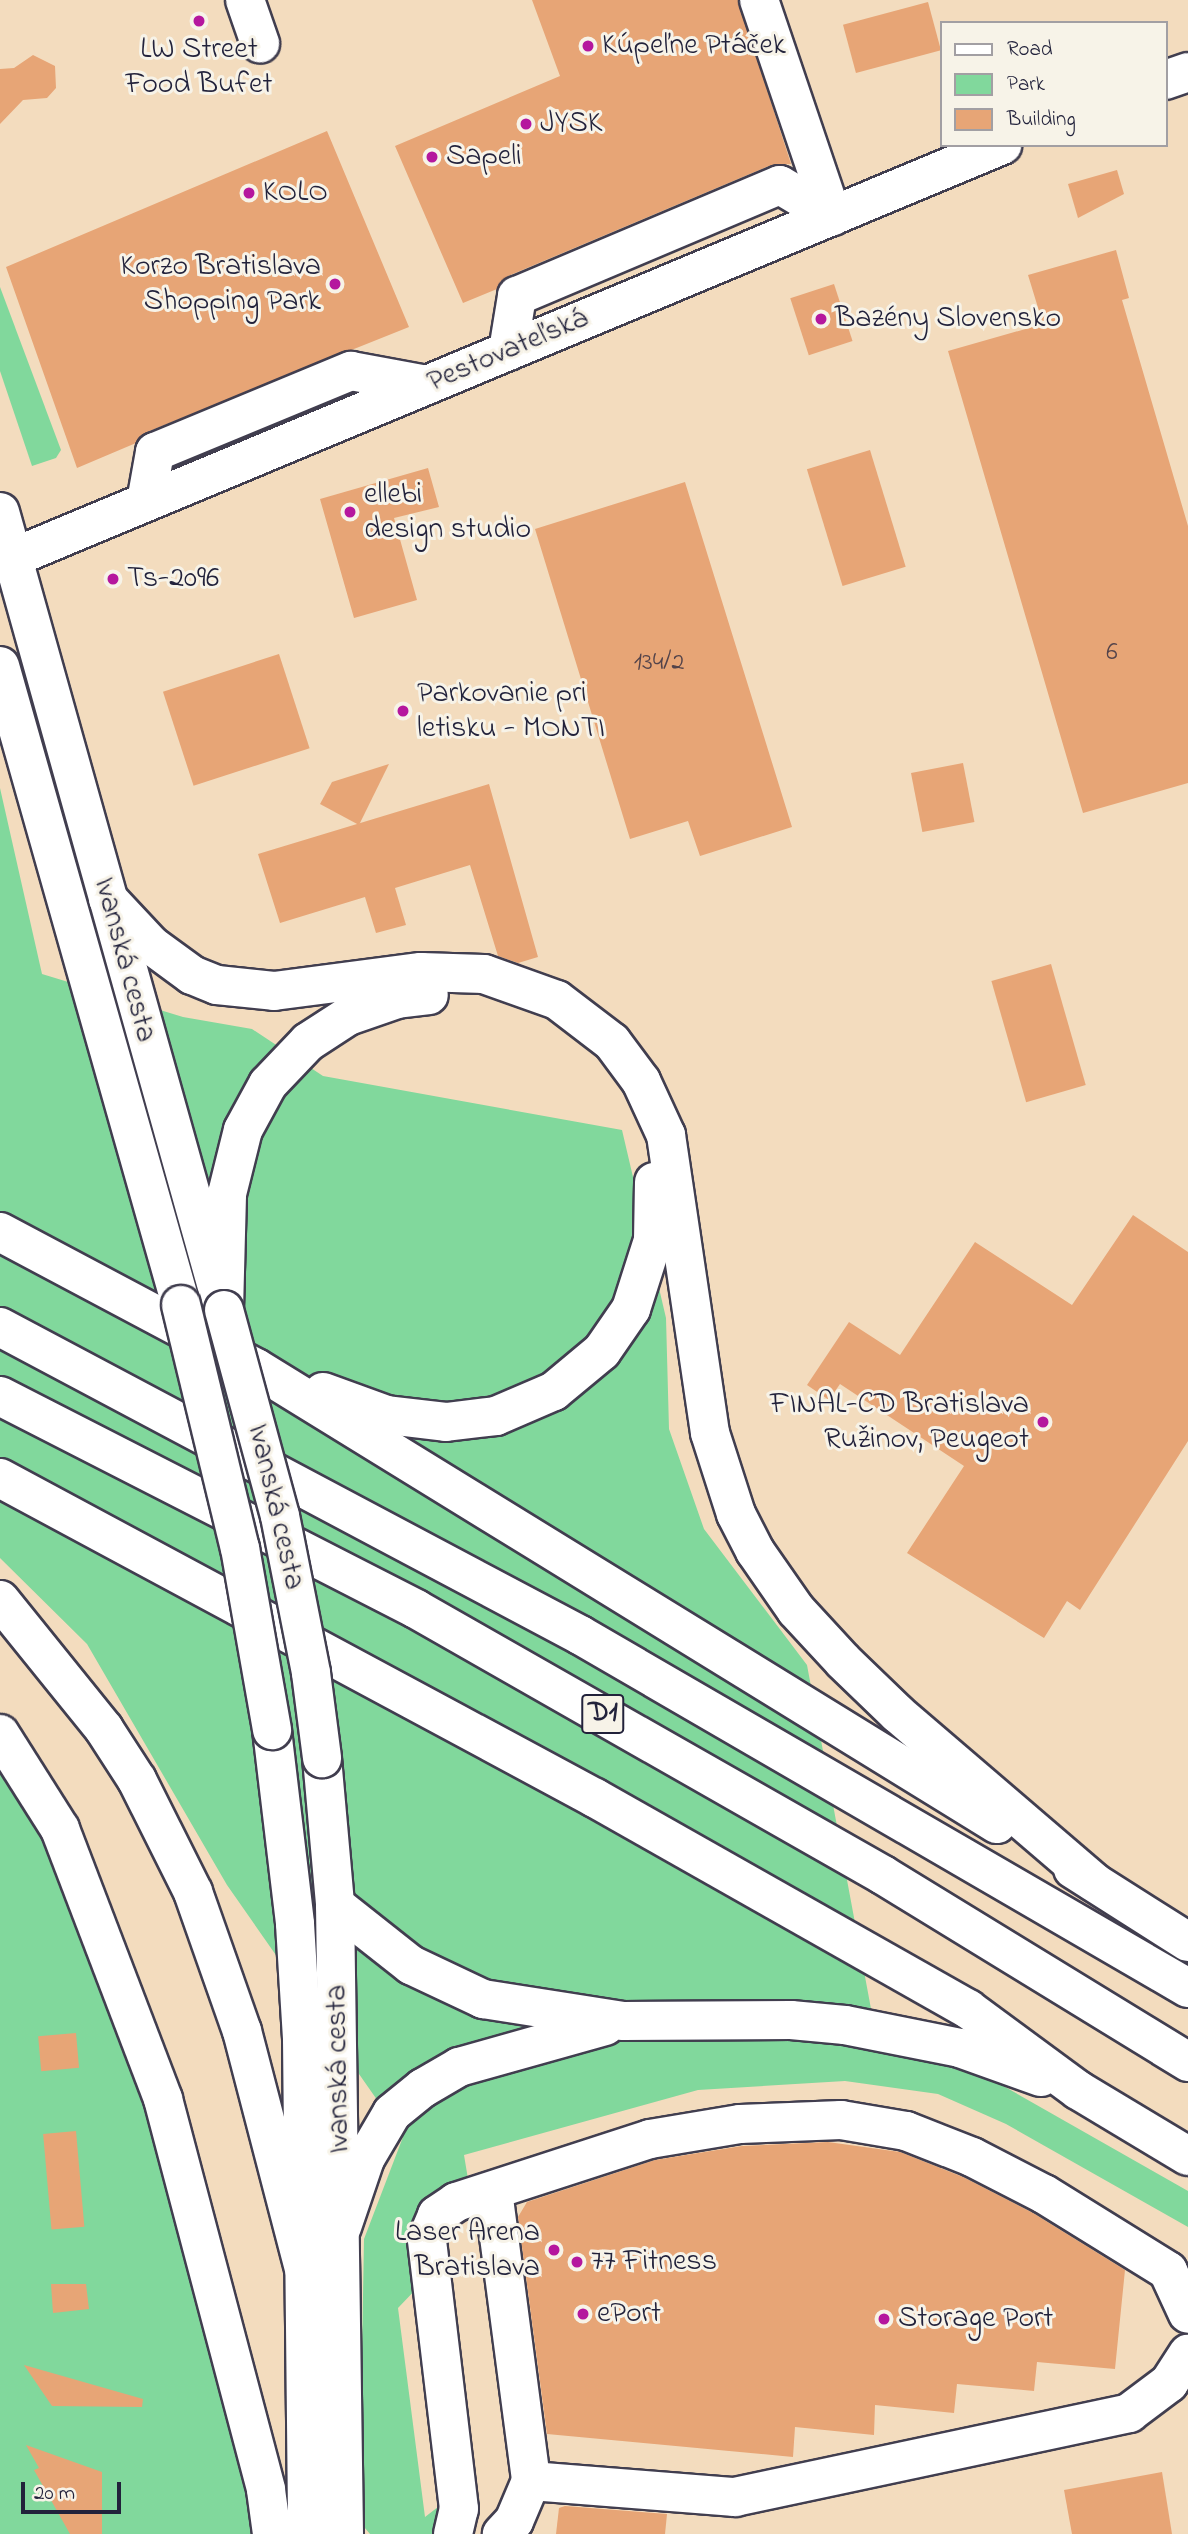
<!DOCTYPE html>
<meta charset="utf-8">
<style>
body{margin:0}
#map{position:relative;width:1188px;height:2534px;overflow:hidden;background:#f3dcbe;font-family:"Indie Flower",sans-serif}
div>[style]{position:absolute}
.green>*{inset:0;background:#81d89c}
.building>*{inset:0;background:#e7a576;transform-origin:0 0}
.roads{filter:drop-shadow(2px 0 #413e4f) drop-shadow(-2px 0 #413e4f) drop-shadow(0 2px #413e4f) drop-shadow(0 -2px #413e4f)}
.minor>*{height:38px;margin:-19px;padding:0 19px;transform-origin:19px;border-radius:19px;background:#fff}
.highway>*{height:38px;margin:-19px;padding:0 19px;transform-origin:19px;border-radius:19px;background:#fff}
.bridges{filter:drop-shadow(2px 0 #413e4f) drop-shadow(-2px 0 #413e4f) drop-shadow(0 2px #413e4f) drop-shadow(0 -2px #413e4f)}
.minor-bridge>*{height:38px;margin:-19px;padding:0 19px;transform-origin:19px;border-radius:19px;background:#fff}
.dots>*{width:19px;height:19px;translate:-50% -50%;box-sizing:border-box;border:4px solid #f7f3e8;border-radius:50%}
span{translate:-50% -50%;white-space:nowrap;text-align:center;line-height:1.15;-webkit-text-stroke:6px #f7f3e8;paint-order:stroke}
.number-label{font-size:26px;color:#53434a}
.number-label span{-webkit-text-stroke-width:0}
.shield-label span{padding:2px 5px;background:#f7f3e8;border:2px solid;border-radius:5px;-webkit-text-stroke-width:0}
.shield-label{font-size:28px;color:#22223b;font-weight:700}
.poi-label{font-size:30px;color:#22223b}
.left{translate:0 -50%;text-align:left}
.right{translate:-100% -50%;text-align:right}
.street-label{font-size:30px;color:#22223b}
.legend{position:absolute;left:940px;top:21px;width:228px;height:126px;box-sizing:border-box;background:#f7f3e8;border:2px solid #a29fa3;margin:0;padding:9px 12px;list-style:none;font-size:21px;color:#22223b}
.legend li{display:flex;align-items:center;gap:14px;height:35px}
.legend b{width:35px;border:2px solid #a29fa3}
.scale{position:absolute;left:21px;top:2482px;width:100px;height:32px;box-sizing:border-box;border:4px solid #22223b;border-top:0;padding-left:9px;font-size:21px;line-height:24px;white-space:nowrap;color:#22223b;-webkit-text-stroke:5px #f7f3e8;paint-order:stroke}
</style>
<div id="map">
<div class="green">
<div style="clip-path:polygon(0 287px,61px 450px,56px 458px,32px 466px,0 371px)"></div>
<div style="clip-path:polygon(0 788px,42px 974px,183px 1017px,252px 1029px,323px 1076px,622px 1130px,666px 1318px,669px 1429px,704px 1529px,807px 1665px,877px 2041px,956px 2059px,1188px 2191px,1188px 2227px,1006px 2124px,938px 2094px,845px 2081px,698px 2090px,464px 2155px,468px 2179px,441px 2187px,426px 2209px,420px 2285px,398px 2308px,425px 2517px,451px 2497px,437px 2534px,370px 2534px,359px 2521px,364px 2239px,403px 2137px,227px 1885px,87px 1644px,0 1558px)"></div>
<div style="clip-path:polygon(0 1744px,35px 1803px,175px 2176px,253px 2516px,253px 2534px,0 2534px)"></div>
</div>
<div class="building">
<div style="clip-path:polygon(532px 0,738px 0,791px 164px,771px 165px,508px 276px,497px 289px,463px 303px,395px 146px,560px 76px)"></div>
<div style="left:928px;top:2px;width:50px;height:88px;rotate:75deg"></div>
<div style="clip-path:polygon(33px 55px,55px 66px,56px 88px,47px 98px,23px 100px,0 124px,0 69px,14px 68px)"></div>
<div style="clip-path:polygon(327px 131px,409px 327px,147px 432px,136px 443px,77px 468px,6px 267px)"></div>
<div style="clip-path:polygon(1117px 170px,1124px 194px,1078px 218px,1068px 184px)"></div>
<div style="clip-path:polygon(1116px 250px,1129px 298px,1122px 300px,1188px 526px,1188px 783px,1083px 813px,948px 351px,1043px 324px,1028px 275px)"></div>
<div style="left:834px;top:284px;width:60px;height:46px;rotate:72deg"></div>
<div style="left:870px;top:450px;width:122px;height:66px;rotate:73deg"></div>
<div style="clip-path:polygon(428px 468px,439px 507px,394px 518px,417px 600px,354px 618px,320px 499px)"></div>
<div style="clip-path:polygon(685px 482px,792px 827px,700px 856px,688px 821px,630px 839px,535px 529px)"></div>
<div style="left:279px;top:654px;width:99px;height:122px;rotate:72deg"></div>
<div style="left:963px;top:763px;width:60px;height:53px;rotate:79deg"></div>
<div style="clip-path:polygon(389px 764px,359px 825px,320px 804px,332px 782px)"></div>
<div style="clip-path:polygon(489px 784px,538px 957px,518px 963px,498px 956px,470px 865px,395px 888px,406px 925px,376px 933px,365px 897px,280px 923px,258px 854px)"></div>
<div style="left:1051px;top:964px;width:126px;height:62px;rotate:74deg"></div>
<div style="clip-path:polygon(1133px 1215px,1188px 1252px,1188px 1441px,1080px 1610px,1067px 1601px,1044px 1638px,907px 1553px,964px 1466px,840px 1384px,829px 1400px,807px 1385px,849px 1322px,900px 1355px,975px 1242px,1072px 1305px)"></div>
<div style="left:76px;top:2033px;width:35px;height:38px;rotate:85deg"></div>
<div style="left:76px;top:2131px;width:96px;height:33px;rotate:85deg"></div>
<div style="clip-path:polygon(828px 2142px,900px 2152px,963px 2177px,1033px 2213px,1125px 2270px,1115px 2369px,1037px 2362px,1034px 2391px,957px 2384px,954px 2413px,875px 2405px,874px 2435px,795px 2427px,793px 2457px,547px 2434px,518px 2217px,527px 2202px,655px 2160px,742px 2146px)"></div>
<div style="clip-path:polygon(51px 2284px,86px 2284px,89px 2309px,53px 2313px)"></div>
<div style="clip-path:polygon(24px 2365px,143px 2399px,142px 2407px,52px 2406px)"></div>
<div style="clip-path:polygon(26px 2445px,102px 2472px,102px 2534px,70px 2534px,34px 2470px,39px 2468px)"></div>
<div style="clip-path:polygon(1162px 2472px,1172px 2534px,1072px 2534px,1064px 2490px)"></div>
<div style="clip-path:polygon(565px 2506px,667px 2514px,665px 2534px,556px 2534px,559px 2508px)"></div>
</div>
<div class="roads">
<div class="minor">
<div style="left:245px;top:0;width:46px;rotate:70.8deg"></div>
<div style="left:759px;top:0;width:228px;rotate:71.3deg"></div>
<div style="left:1165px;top:80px;width:24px;rotate:-19deg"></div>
<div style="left:508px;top:351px;width:56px;rotate:-80.7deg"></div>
<div style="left:517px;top:296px;width:285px;rotate:-22.9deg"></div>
<div style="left:780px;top:185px;width:61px;rotate:30.8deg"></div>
<div style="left:146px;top:502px;width:51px;rotate:-79.8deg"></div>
<div style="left:155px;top:452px;width:212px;rotate:-22.5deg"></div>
<div style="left:351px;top:371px;width:77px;rotate:10.4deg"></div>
<div style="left:0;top:512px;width:816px;rotate:74.36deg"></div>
<div style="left:0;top:563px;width:1086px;rotate:-22.64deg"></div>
<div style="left:0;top:666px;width:664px;rotate:74.18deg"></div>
<div style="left:272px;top:1730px;width:195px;rotate:83.2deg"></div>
<div style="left:295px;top:1924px;width:115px;rotate:86.5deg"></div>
<div style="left:302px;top:2039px;width:495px;rotate:89.4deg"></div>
<div style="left:0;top:1734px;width:112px;rotate:57.7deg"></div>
<div style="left:60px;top:1829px;width:289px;rotate:69.1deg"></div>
<div style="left:163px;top:2099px;width:404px;rotate:75.2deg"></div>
<div style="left:266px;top:2490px;width:44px;rotate:82.2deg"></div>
<div style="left:322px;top:1758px;width:148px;rotate:84.9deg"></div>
<div style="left:335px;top:1905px;width:629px;rotate:89.18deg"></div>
<div style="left:493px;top:2191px;width:292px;rotate:82.5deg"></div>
<div style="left:531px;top:2481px;width:43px;rotate:113deg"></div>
<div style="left:514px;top:2521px;width:18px;rotate:133deg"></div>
<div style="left:531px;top:2481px;width:205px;rotate:4.5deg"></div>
<div style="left:735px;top:2497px;width:403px;rotate:-12deg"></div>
<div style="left:1129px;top:2413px;width:50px;rotate:-36.9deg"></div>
<div style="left:1169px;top:2383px;width:35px;rotate:-57deg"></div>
<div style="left:453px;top:2534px;width:26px;rotate:-77deg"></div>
<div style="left:459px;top:2509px;width:272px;rotate:-96.8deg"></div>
<div style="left:427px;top:2239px;width:26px;rotate:-67deg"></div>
<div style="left:437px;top:2215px;width:23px;rotate:-34deg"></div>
<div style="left:456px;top:2202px;width:204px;rotate:-18deg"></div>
<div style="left:650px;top:2139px;width:91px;rotate:-9.5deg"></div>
<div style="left:740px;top:2124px;width:101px;rotate:-2.3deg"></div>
<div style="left:841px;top:2120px;width:66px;rotate:9.6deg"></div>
<div style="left:906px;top:2131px;width:71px;rotate:21.5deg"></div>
<div style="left:972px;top:2157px;width:81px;rotate:27.2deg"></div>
<div style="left:1044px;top:2194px;width:146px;rotate:31.8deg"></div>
<div style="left:1168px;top:2271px;width:47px;rotate:65.1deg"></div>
</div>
<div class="highway">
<div style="left:108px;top:899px;width:63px;rotate:46.9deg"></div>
<div style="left:151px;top:945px;width:51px;rotate:36.2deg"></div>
<div style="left:192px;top:975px;width:27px;rotate:22deg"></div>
<div style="left:217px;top:985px;width:57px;rotate:6deg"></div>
<div style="left:274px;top:991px;width:148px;rotate:-7.4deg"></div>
<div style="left:421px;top:972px;width:63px;rotate:1.8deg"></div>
<div style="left:484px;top:974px;width:77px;rotate:19.6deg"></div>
<div style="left:557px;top:1000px;width:69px;rotate:37.4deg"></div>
<div style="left:612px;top:1042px;width:49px;rotate:53.4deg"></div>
<div style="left:641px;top:1081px;width:60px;rotate:65.2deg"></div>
<div style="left:666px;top:1135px;width:301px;rotate:81.6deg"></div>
<div style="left:710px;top:1433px;width:85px;rotate:72.2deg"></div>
<div style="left:736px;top:1514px;width:42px;rotate:62.8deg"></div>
<div style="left:755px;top:1551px;width:72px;rotate:55.2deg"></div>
<div style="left:796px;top:1610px;width:69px;rotate:47.3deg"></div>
<div style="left:843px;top:1661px;width:76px;rotate:43.9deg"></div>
<div style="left:898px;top:1714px;width:257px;rotate:40.6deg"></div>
<div style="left:0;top:1232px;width:290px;rotate:28deg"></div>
<div style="left:256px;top:1368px;width:870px;rotate:31.61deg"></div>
<div style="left:224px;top:1310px;width:116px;rotate:-88.5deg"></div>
<div style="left:227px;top:1194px;width:66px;rotate:-76deg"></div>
<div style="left:243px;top:1130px;width:52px;rotate:-61.5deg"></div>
<div style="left:268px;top:1084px;width:58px;rotate:-46.4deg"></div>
<div style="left:308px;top:1042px;width:48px;rotate:-33deg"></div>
<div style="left:348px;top:1016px;width:52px;rotate:-19.1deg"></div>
<div style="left:397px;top:999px;width:32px;rotate:-7deg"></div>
<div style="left:0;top:1327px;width:657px;rotate:27.97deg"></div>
<div style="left:580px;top:1635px;width:703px;rotate:30.14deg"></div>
<div style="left:323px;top:1392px;width:68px;rotate:19.8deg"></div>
<div style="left:387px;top:1415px;width:59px;rotate:6.8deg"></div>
<div style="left:446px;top:1422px;width:50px;rotate:-6.8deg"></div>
<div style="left:496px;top:1416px;width:63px;rotate:-23.3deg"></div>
<div style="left:554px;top:1391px;width:62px;rotate:-39.8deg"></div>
<div style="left:602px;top:1351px;width:51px;rotate:-55.4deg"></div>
<div style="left:631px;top:1309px;width:72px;rotate:-72.3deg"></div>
<div style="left:653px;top:1240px;width:58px;rotate:-89deg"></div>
<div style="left:0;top:1396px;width:467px;rotate:27.1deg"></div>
<div style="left:416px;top:1609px;width:537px;rotate:29.67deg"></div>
<div style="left:883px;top:1875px;width:358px;rotate:31.5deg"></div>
<div style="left:0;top:1478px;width:676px;rotate:28.27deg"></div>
<div style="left:595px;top:1798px;width:429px;rotate:29.5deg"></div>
<div style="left:968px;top:2009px;width:137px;rotate:36.4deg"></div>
<div style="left:1078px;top:2090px;width:128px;rotate:31deg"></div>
<div style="left:0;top:1600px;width:166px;rotate:51.1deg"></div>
<div style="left:104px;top:1729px;width:61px;rotate:57.1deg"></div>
<div style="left:137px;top:1780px;width:125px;rotate:63.4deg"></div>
<div style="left:193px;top:1892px;width:147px;rotate:70.6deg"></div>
<div style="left:242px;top:2031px;width:250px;rotate:75.4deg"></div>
<div style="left:1073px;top:1869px;width:136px;rotate:32.4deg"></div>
<div style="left:335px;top:1905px;width:97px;rotate:38.3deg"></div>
<div style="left:411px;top:1965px;width:80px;rotate:25.3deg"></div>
<div style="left:483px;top:1999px;width:142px;rotate:8.9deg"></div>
<div style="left:623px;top:2021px;width:168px;rotate:-0.3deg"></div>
<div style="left:791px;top:2020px;width:54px;rotate:5.3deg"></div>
<div style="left:845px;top:2025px;width:117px;rotate:11.3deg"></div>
<div style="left:960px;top:2048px;width:86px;rotate:19.7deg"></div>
<div style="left:342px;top:2227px;width:72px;rotate:-71.3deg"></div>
<div style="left:365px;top:2159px;width:53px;rotate:-59.6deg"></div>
<div style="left:392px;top:2113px;width:40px;rotate:-39deg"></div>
<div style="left:423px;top:2088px;width:42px;rotate:-30.3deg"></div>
<div style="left:459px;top:2067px;width:152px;rotate:-15.7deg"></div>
</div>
</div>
<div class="bridges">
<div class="minor-bridge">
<div style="left:181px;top:1305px;width:250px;rotate:76.4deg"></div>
<div style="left:240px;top:1548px;width:185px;rotate:80deg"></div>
<div style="left:224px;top:1310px;width:213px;rotate:74.8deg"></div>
<div style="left:280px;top:1516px;width:160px;rotate:78.8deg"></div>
<div style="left:311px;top:1673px;width:86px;rotate:82.6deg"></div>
</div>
</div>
<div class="dots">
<div style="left:199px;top:21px;background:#b5179e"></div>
<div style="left:588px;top:46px;background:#b5179e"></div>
<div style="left:526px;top:124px;background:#b5179e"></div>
<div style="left:432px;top:157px;background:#b5179e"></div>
<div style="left:249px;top:193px;background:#b5179e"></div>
<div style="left:335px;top:284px;background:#b5179e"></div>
<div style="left:821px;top:319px;background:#b5179e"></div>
<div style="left:350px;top:512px;background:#b5179e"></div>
<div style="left:113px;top:579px;background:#b5179e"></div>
<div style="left:403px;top:711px;background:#b5179e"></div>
<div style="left:1043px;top:1422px;background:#b5179e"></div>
<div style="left:554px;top:2250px;background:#b5179e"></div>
<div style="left:577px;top:2262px;background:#b5179e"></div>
<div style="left:583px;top:2314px;background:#b5179e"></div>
<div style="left:884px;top:2319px;background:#b5179e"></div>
</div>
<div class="number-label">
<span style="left:1112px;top:654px">6</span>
<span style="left:659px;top:664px">134/2</span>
</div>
<div class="shield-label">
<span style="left:603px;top:1714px">D1</span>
</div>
<div class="poi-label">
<span class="left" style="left:602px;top:46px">Kúpeľne Ptáček</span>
<span style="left:199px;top:67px">LW Street<br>Food Bufet</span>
<span class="left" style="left:540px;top:124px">JYSK</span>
<span class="left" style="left:446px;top:157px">Sapeli</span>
<span class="left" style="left:263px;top:193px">KOLO</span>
<span class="right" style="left:321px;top:284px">Korzo Bratislava<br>Shopping Park</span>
<span class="left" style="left:835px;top:319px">Bazény Slovensko</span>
<span class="left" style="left:364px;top:512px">ellebi<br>design studio</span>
<span class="left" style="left:127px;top:579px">Ts-2096</span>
<span class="left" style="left:417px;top:711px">Parkovanie pri<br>letisku - MONTI</span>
<span class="right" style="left:1029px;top:1422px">FINAL-CD Bratislava<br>Ružinov, Peugeot</span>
<span class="right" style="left:540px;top:2250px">Laser Arena<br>Bratislava</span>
<span class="left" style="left:591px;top:2262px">77 Fitness</span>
<span class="left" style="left:597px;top:2314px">ePort</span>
<span class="left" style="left:898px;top:2319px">Storage Port</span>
</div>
<div class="street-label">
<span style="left:508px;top:351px;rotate:-23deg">Pestovateľská</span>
<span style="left:124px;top:960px;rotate:75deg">Ivanská cesta</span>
<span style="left:275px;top:1507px;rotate:77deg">Ivanská cesta</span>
<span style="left:339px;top:2069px;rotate:-91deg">Ivanská cesta</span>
</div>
<ul class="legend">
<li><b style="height:9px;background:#fff"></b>Road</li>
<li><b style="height:19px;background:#81d89c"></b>Park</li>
<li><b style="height:19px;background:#e7a576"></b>Building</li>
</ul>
<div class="scale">20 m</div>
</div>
